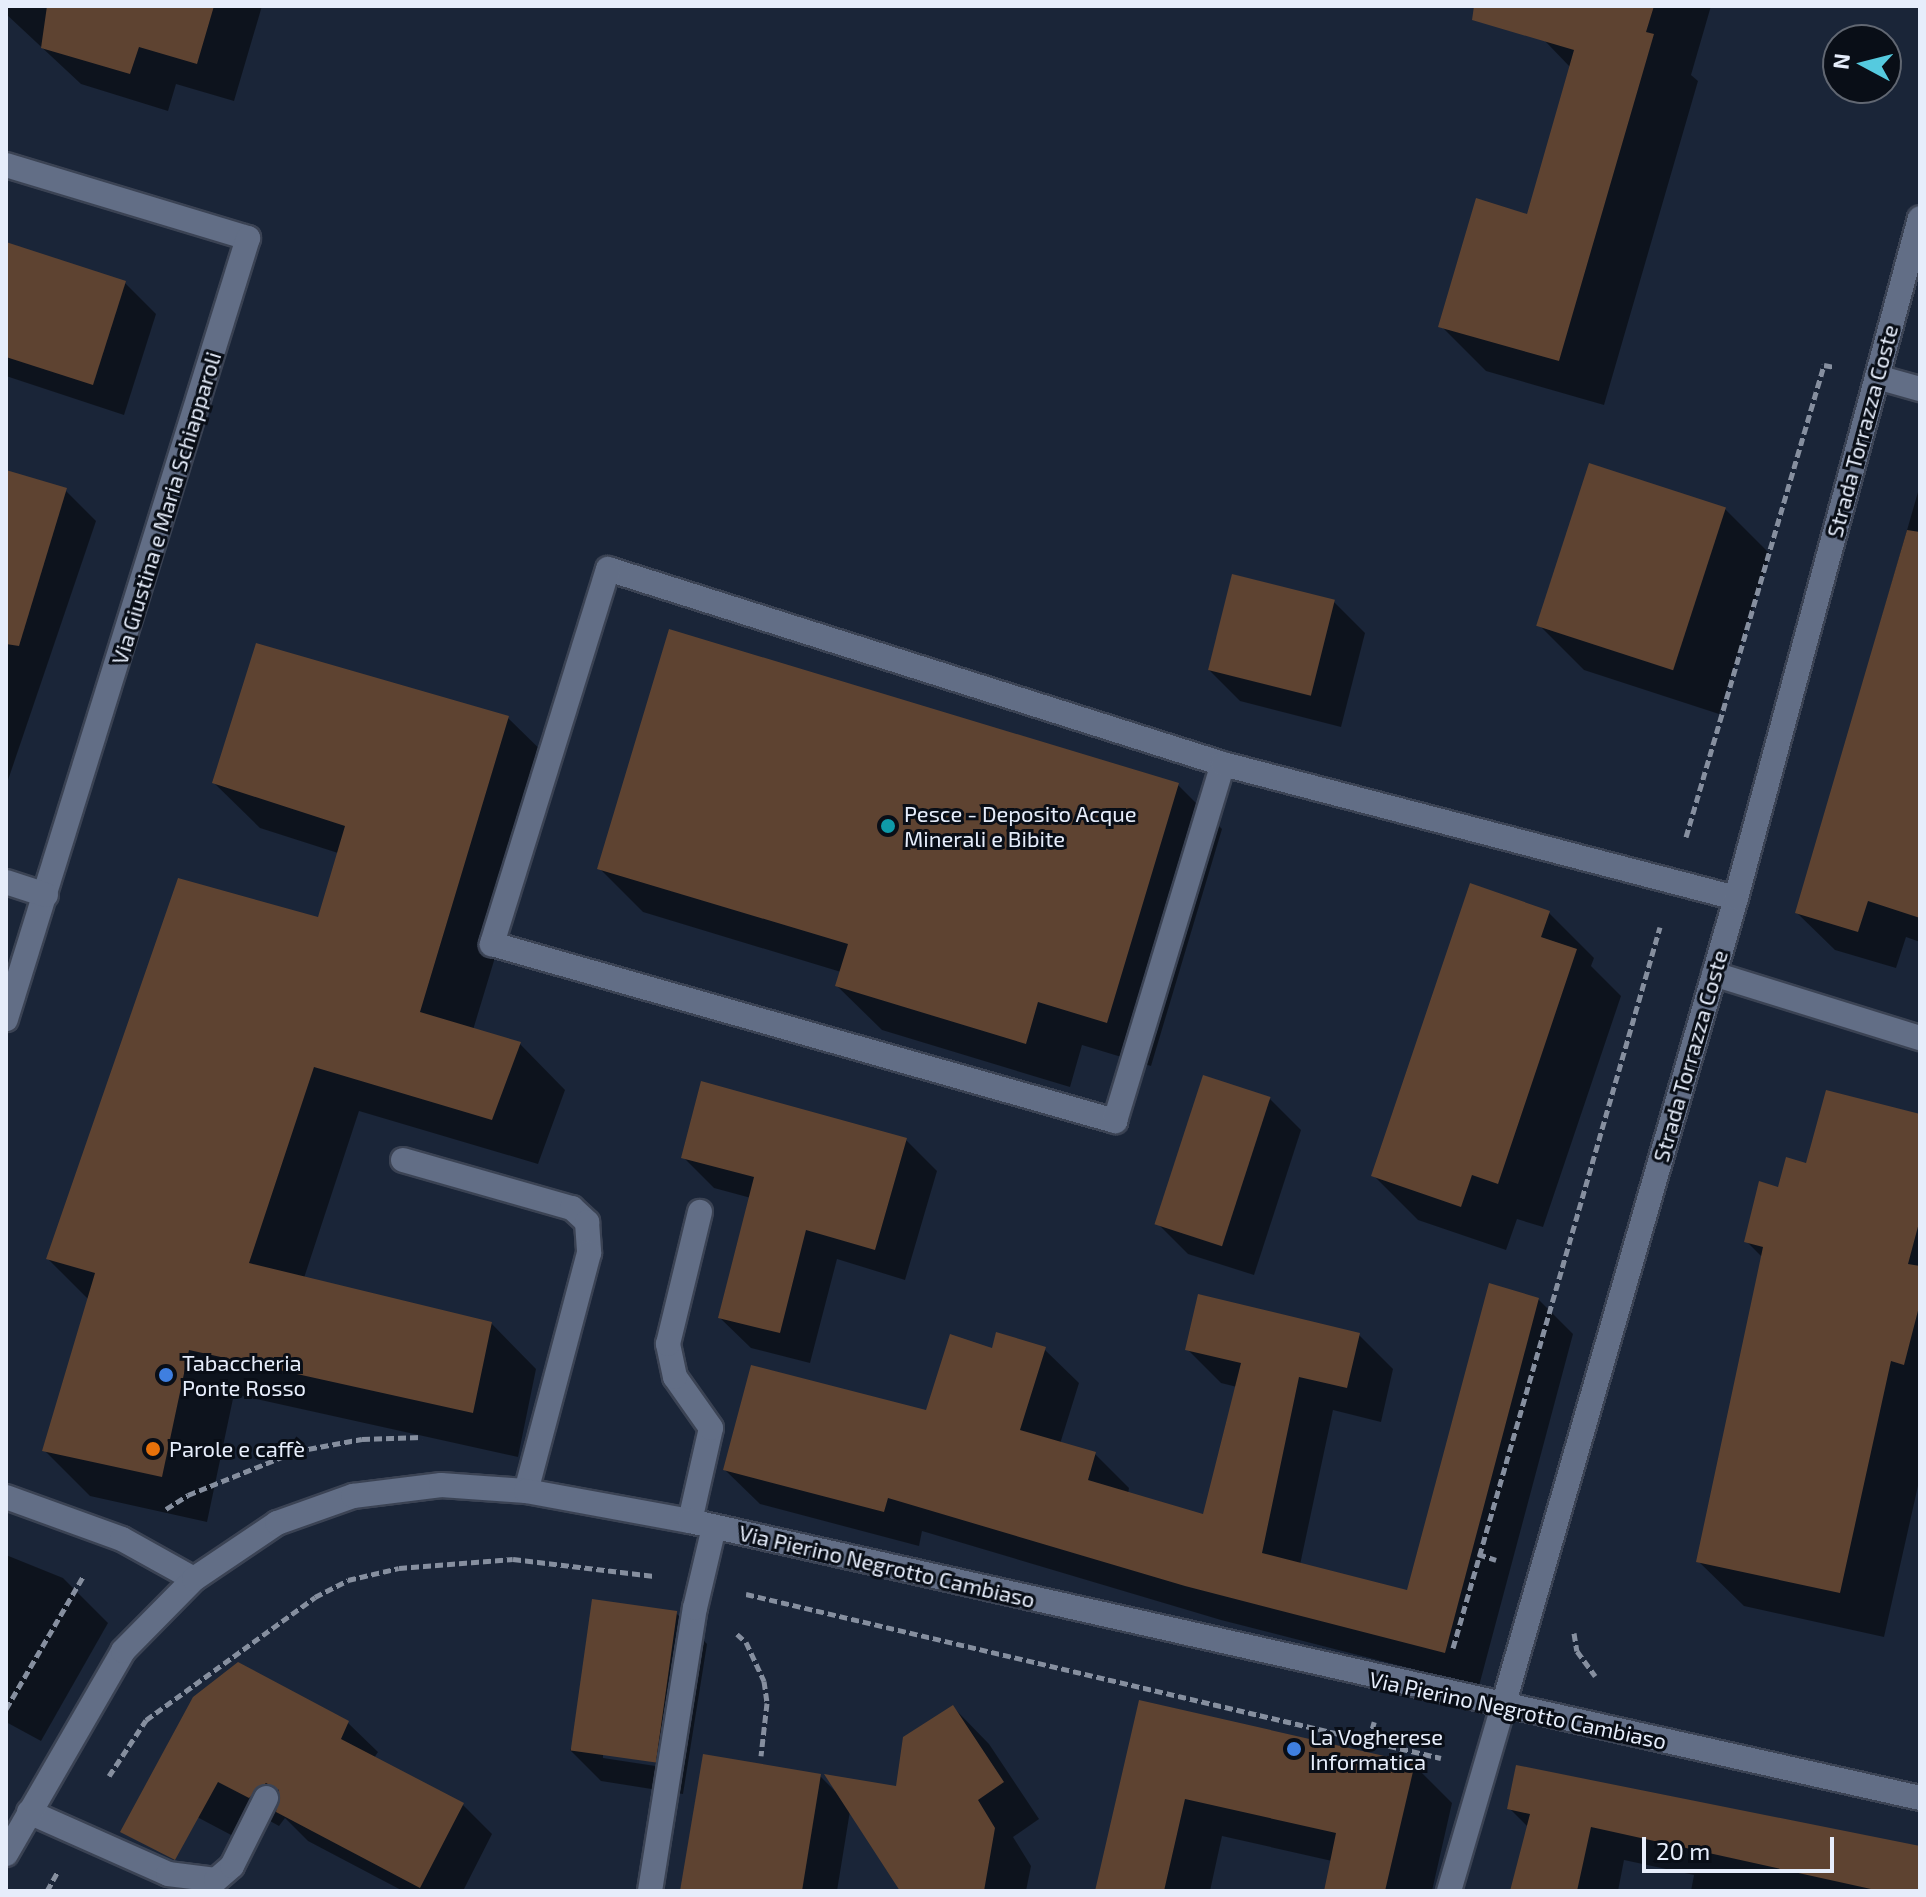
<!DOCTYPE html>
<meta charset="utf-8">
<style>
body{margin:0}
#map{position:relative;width:1926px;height:1897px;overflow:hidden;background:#1a2538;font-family:"Exo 2",sans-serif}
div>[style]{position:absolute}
.shadow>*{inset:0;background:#0007}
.building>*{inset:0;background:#5e4331;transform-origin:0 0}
.path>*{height:5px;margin-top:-2.5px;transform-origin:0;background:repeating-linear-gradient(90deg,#868f9f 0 8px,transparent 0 12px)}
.roads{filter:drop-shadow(2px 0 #3b4354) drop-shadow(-2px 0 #3b4354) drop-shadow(0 2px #3b4354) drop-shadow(0 -2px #3b4354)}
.lane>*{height:24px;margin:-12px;padding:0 12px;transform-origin:12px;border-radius:12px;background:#626e86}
.street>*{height:24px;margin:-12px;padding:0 12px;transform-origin:12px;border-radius:12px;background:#626e86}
.secondary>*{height:24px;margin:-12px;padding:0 12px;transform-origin:12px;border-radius:12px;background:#626e86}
.dots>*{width:22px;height:22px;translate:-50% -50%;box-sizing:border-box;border:4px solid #090e17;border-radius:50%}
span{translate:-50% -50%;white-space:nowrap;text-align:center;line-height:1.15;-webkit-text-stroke:6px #090e17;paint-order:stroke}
.street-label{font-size:22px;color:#e6edfb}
.poi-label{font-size:22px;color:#e6edfb}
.left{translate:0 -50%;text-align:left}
.frame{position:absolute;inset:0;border:8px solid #e6edfb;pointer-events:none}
.north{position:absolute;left:1822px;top:24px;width:80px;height:80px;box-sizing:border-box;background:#090e17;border:2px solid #616772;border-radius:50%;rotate:277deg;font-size:22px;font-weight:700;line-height:32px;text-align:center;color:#e6edfb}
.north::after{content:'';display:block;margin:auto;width:28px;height:36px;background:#55cadf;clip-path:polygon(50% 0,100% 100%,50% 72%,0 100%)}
.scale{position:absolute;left:1642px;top:1837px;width:192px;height:36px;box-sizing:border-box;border:4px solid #e6edfb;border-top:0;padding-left:10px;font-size:24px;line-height:28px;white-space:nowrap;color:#e6edfb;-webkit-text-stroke:6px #090e17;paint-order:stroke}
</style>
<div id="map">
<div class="shadow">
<div style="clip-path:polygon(6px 6px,262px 6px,234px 101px,176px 84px,168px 111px,81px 84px,6px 14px)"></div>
<div style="clip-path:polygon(1553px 6px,1711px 6px,1691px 75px,1698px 81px,1604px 405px,1486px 371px,1441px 326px,1529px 217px,1571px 68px,1544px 40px)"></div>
<div style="clip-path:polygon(6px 244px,125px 283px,156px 314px,124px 415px,6px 376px)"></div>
<div style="clip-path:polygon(6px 472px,65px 490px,96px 521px,6px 786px)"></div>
<div style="clip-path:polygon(1920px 485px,1920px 942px,1906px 937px,1896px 968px,1835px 950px,1797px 913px)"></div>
<div style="clip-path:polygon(1725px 509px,1770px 554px,1719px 714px,1584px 670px,1539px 625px)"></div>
<div style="clip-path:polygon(1334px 602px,1365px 633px,1341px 727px,1240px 701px,1209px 670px)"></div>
<div style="clip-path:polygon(508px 718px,554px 763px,473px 1030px,520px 1044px,565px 1090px,538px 1164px,359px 1111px,304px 1278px,491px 1323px,536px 1369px,518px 1457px,234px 1394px,207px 1522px,90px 1496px,44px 1450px,89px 1300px,48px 1259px,319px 919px,338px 853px,260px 828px,214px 783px)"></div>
<div style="clip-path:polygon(1178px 785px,1222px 829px,1151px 1066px,1082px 1045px,1070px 1087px,882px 1030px,837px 986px,841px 972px,643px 912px,599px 868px)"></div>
<div style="clip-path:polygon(1549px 913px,1594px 958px,1591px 966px,1621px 996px,1543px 1227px,1517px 1219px,1506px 1250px,1418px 1220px,1373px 1175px)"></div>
<div style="clip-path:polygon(1270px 1099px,1301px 1130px,1254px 1275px,1188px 1254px,1157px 1223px)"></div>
<div style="clip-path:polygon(1920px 1116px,1920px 1477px,1884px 1637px,1744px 1606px,1698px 1561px,1763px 1258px,1746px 1241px,1779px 1189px)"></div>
<div style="clip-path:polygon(906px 1140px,937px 1171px,905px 1280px,837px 1259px,810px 1363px,751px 1348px,720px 1318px,751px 1198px,714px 1188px,683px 1157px)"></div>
<div style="clip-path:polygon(1538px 1299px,1573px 1334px,1479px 1686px,1221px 1620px,922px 1531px,919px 1546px,760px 1504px,725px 1470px,927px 1413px,993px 1350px,1044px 1349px,1079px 1383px,1060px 1444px,1095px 1454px,1129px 1488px,1128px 1494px,1204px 1517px,1237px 1387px,1221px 1383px,1187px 1349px,1359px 1335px,1393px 1369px,1381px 1422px,1333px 1410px,1300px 1565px,1408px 1593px)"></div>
<div style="clip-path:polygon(6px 1555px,63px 1578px,108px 1623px,41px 1741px,6px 1722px)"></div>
<div style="clip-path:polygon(evenodd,676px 1613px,707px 1644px,683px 1794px,601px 1781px,570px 1750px,676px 1613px,603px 1754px,663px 1763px,662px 1767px,603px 1758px,603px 1754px)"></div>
<div style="clip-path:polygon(239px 1664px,348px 1723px,378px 1752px,374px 1758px,463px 1805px,492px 1834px,463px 1891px,403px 1891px,308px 1841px,285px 1818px,279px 1826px,248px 1809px,233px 1836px,180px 1808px)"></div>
<div style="clip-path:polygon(1141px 1702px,1414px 1765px,1452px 1803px,1432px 1891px,1326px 1891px,1332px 1861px,1222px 1836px,1210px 1891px,1098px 1891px)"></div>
<div style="clip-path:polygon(953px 1707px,989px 1744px,1039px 1819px,1013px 1837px,1031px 1866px,1026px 1891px,903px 1891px,850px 1811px,837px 1891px,682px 1891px,820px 1776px,835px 1791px,898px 1788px)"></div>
<div style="clip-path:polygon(1518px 1767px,1920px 1848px,1920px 1891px,1691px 1891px,1694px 1875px,1624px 1860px,1618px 1891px,1512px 1891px,1528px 1827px,1509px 1808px)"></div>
</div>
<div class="building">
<div style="clip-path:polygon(47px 6px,214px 6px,197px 64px,139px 47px,130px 74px,41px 48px)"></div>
<div style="clip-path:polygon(1474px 6px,1654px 6px,1646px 32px,1654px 34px,1559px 361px,1438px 327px,1476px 198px,1527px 214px,1574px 50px,1472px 20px)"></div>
<div style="clip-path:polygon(6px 242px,126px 281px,93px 385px,6px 357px)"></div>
<div style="left:1589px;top:463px;width:144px;height:171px;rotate:18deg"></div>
<div style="clip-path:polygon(6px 470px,67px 488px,19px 646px,6px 644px)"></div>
<div style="clip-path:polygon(1907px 530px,1920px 532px,1920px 918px,1868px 901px,1858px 932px,1795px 913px)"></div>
<div style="left:1232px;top:574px;width:106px;height:99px;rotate:14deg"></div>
<div style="clip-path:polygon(669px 629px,1179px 783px,1107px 1023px,1038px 1002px,1026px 1044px,835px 986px,848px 944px,597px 869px)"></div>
<div style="clip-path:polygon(256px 643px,509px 716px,420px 1012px,521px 1042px,492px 1120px,314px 1067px,249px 1263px,492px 1322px,473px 1413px,189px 1350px,162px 1477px,42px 1451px,95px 1273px,46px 1259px,178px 878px,318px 917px,345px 826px,212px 783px)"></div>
<div style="clip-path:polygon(1470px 883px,1550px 911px,1541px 937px,1577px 949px,1498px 1184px,1472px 1175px,1461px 1207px,1371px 1176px)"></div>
<div style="left:1203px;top:1075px;width:71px;height:157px;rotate:18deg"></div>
<div style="clip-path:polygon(701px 1081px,907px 1138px,875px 1250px,806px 1230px,780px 1333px,718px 1318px,754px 1177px,681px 1158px)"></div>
<div style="clip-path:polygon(1826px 1090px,1920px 1114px,1920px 1219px,1908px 1264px,1920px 1266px,1920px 1303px,1904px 1365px,1891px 1361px,1840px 1593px,1696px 1562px,1763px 1247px,1744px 1242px,1759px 1181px,1778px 1187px,1786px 1157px,1806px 1163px)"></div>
<div style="clip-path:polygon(1489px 1283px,1539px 1298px,1445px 1653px,1185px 1586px,888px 1498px,884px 1512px,723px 1470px,751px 1365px,926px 1410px,950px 1334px,992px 1348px,996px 1332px,1046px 1347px,1020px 1430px,1096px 1452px,1088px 1480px,1203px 1514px,1241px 1363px,1185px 1350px,1198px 1294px,1360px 1333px,1347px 1388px,1299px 1377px,1262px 1553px,1407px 1590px)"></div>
<div style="left:592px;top:1599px;width:86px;height:153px;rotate:8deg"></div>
<div style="clip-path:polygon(238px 1662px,349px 1721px,341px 1739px,464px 1803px,420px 1888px,276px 1812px,279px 1790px,266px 1783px,249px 1798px,218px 1782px,175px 1860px,120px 1832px,193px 1697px)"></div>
<div style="clip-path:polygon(1139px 1700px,1415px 1763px,1385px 1891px,1324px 1891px,1336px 1833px,1185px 1799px,1164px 1891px,1095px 1891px)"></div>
<div style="clip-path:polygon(953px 1705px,1004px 1782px,978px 1800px,995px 1828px,984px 1891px,900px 1891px,824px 1774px,896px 1786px,903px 1737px)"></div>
<div style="clip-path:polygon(703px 1754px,821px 1774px,802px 1891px,680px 1891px)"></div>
<div style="clip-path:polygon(1516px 1765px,1920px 1846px,1920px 1891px,1880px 1891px,1591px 1827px,1577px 1891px,1510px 1891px,1530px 1814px,1507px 1809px)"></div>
</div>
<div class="path">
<div style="left:1686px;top:837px;width:492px;rotate:-73.7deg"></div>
<div style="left:1824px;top:365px;width:10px;rotate:11deg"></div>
<div style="left:166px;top:1509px;width:26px;rotate:-32deg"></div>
<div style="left:188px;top:1495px;width:118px;rotate:-22deg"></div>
<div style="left:297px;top:1451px;width:66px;rotate:-10.5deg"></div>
<div style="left:362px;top:1439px;width:60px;rotate:-1.9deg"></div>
<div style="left:1478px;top:1554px;width:19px;rotate:18deg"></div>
<div style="left:746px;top:1594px;width:714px;rotate:13.28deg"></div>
<div style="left:1574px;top:1633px;width:18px;rotate:81deg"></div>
<div style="left:1577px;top:1651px;width:31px;rotate:54deg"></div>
<div style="left:737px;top:1634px;width:12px;rotate:42deg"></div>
<div style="left:746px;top:1642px;width:43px;rotate:65.2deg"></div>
<div style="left:764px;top:1681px;width:22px;rotate:82deg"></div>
<div style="left:767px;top:1703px;width:53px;rotate:96.5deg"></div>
<div style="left:1453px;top:1648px;width:750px;rotate:-73.98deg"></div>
<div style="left:6px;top:1709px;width:155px;rotate:-59.8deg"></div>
<div style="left:1369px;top:1740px;width:19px;rotate:-74deg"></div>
<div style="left:109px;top:1776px;width:67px;rotate:-56.5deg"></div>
<div style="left:146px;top:1720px;width:209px;rotate:-36deg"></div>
<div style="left:315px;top:1597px;width:37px;rotate:-27deg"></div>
<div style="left:348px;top:1580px;width:52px;rotate:-13.2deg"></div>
<div style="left:399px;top:1568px;width:114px;rotate:-4.5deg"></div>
<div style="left:513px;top:1559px;width:142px;rotate:6.9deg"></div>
<div style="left:47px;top:1891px;width:21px;rotate:-61deg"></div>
</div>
<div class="roads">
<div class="lane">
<div style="left:1877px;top:377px;width:45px;rotate:15.6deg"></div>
<div style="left:1223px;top:764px;width:645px;rotate:-162.41deg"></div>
<div style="left:608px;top:569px;width:393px;rotate:107.2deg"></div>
<div style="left:492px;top:944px;width:648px;rotate:15.86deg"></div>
<div style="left:1115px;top:1121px;width:373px;rotate:-73.2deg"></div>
<div style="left:1223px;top:764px;width:530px;rotate:14.64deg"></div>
<div style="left:1714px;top:974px;width:216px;rotate:17.3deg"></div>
<div style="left:403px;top:1160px;width:176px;rotate:15.9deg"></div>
<div style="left:572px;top:1208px;width:21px;rotate:43deg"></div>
<div style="left:587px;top:1222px;width:31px;rotate:86deg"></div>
<div style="left:589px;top:1253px;width:246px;rotate:104.8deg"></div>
<div style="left:690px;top:1521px;width:95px;rotate:-77.3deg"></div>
<div style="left:711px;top:1428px;width:62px;rotate:-125.2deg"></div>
<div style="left:675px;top:1377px;width:34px;rotate:-102deg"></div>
<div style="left:668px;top:1344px;width:136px;rotate:-76.4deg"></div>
<div style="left:29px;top:1812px;width:152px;rotate:24deg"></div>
<div style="left:168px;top:1874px;width:48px;rotate:7.1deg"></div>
<div style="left:216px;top:1880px;width:21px;rotate:-41deg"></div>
<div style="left:232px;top:1866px;width:76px;rotate:-63.4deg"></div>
<div style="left:650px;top:1891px;width:287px;rotate:-81deg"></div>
<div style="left:695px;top:1608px;width:83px;rotate:-76.8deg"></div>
</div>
<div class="street">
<div style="left:6px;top:165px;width:253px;rotate:16.8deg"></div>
<div style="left:248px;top:238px;width:818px;rotate:107.22deg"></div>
<div style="left:6px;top:882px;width:42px;rotate:18deg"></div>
<div style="left:6px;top:1497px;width:123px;rotate:19.9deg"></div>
<div style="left:122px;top:1539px;width:82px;rotate:29.1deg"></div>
<div style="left:1449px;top:1891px;width:193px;rotate:-73.7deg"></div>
</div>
<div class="secondary">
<div style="left:1503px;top:1706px;width:841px;rotate:-73.91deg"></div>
<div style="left:1736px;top:898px;width:704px;rotate:-74.86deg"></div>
<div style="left:6px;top:1854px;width:234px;rotate:-60deg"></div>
<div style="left:123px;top:1651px;width:101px;rotate:-45.4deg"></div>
<div style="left:194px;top:1579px;width:100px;rotate:-34deg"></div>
<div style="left:277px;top:1523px;width:81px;rotate:-19.6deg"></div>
<div style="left:353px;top:1496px;width:89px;rotate:-7.1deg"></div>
<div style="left:441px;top:1485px;width:85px;rotate:4deg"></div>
<div style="left:526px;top:1491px;width:167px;rotate:10.4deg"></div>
<div style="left:690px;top:1521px;width:1261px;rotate:12.69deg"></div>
</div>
</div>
<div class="dots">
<div style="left:888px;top:826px;background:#0f9aa8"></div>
<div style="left:166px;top:1375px;background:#3f7fe0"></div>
<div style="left:153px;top:1449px;background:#e8710a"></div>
<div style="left:1294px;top:1749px;background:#3f7fe0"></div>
</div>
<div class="street-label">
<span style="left:1862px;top:431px;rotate:-75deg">Strada Torrazza Coste</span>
<span style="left:166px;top:508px;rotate:-73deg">Via Giustina e Maria Schiapparoli</span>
<span style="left:1690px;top:1056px;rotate:-74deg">Strada Torrazza Coste</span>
<span style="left:887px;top:1566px;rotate:13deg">Via Pierino Negrotto Cambiaso</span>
<span style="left:1518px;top:1710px;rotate:12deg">Via Pierino Negrotto Cambiaso</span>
</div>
<div class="poi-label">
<span class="left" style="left:904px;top:826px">Pesce - Deposito Acque<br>Minerali e Bibite</span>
<span class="left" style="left:182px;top:1375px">Tabaccheria<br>Ponte Rosso</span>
<span class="left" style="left:169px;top:1449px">Parole e caffè</span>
<span class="left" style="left:1310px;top:1749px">La Vogherese<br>Informatica</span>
</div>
<div class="frame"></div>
<div class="north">N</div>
<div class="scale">20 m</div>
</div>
